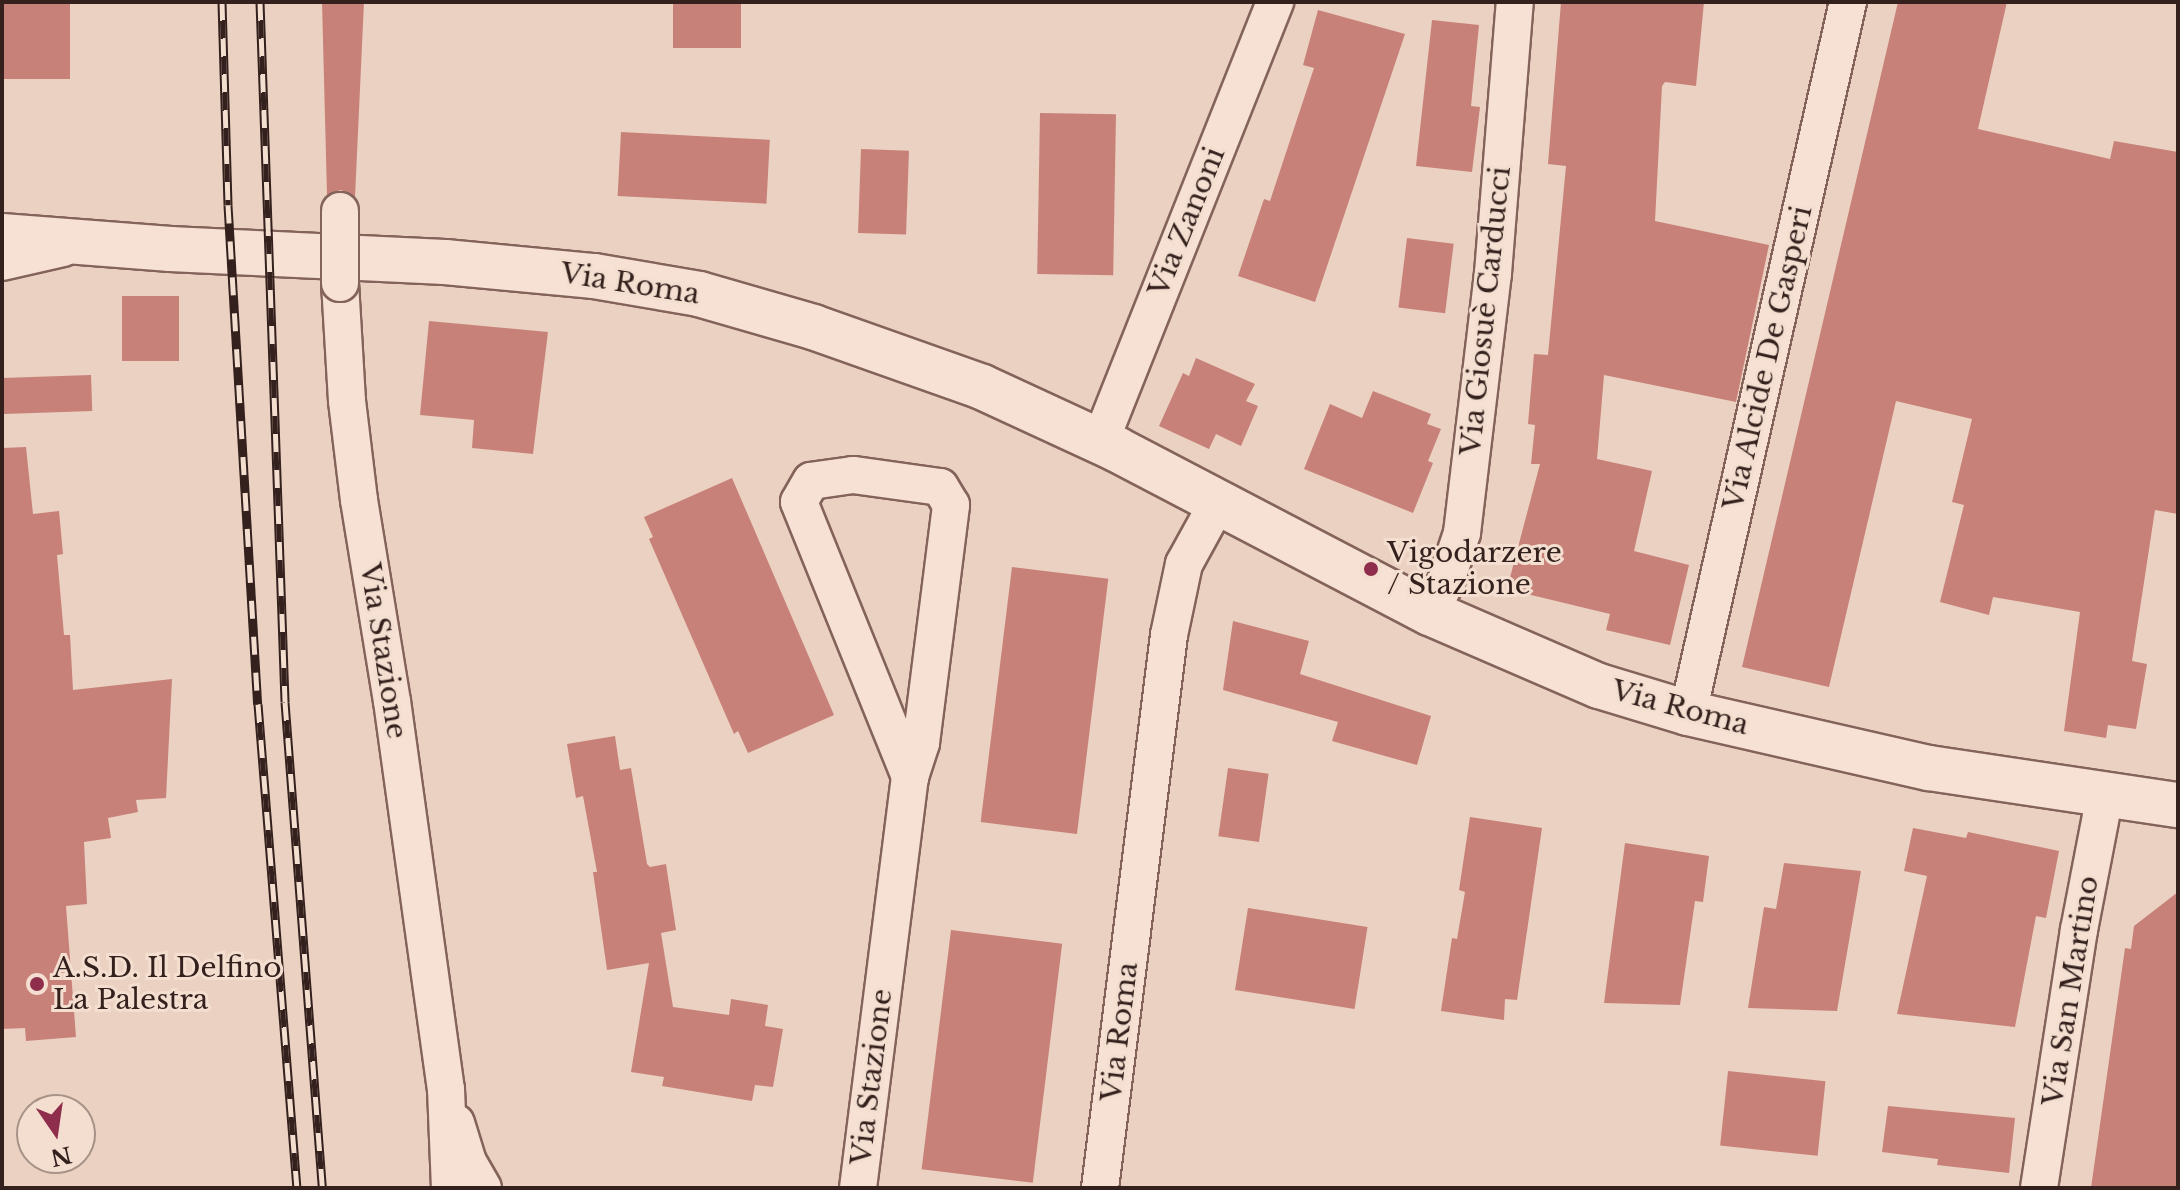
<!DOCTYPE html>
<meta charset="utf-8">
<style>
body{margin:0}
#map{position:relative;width:2180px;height:1190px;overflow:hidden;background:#ebd1c1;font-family:"Libre Baskerville",serif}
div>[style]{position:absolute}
.building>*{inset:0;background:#c78179;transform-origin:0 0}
.roads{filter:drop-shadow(2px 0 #83635a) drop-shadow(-2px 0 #83635a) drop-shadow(0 2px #83635a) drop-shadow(0 -2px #83635a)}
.minor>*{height:36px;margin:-18px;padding:0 18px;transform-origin:18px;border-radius:18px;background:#f6e1d4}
.secondary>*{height:44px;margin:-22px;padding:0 22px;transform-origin:22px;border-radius:22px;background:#f6e1d4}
.rail>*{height:9px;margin-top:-4.5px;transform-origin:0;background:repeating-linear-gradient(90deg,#f3ded0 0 18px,#34211d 0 36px);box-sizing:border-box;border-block:2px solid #34211d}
.bridges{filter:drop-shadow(2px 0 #83635a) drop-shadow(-2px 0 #83635a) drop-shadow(0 2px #83635a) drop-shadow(0 -2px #83635a)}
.minor-bridge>*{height:36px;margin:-18px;padding:0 18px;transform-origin:18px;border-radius:18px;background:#f6e1d4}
.dots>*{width:22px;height:22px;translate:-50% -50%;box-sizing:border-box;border:4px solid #f3ded0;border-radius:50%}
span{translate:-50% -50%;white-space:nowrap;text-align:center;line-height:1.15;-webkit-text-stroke:6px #f3ded0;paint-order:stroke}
.street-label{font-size:28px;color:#34211d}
.poi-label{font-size:28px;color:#34211d}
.left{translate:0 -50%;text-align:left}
.frame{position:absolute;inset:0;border:4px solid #34211d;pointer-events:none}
.north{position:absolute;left:16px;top:1094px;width:80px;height:80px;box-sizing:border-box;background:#f3ded0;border:2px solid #a79288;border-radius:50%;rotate:167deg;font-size:22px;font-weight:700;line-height:32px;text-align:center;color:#34211d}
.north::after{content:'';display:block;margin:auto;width:28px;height:36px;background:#8f2d4c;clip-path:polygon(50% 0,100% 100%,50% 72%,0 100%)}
</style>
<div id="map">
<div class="building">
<div style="left:2px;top:2px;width:68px;height:77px"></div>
<div style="clip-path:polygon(322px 2px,364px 2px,355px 197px,341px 190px,327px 195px)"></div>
<div style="left:673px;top:2px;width:68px;height:46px"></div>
<div style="clip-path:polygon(1561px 2px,1704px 2px,1696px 86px,1665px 82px,1662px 86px,1655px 221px,1769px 245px,1736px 402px,1604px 375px,1597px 459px,1652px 471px,1634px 551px,1689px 565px,1670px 645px,1606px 630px,1610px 614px,1507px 589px,1540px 464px,1531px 464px,1535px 425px,1528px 424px,1534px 354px,1548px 355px,1566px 166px,1548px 164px)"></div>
<div style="clip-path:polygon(1898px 2px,2007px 2px,1978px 129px,2110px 159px,2114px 141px,2178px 152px,2178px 514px,2155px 510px,2132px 661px,2147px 664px,2136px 729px,2108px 725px,2106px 738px,2064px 731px,2080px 612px,1993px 597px,1989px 615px,1940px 602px,1964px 505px,1952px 502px,1972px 419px,1896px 401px,1829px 687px,1742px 667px)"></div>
<div style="clip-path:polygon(1318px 10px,1405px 34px,1315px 302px,1238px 276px,1264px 199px,1270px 201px,1314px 68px,1303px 65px)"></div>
<div style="clip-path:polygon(1432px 20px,1479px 25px,1471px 106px,1480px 107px,1472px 172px,1416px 166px)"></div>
<div style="left:1040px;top:113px;width:76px;height:161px;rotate:1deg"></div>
<div style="left:621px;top:132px;width:149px;height:64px;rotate:3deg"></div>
<div style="left:861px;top:149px;width:48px;height:84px;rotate:2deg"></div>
<div style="left:1407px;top:238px;width:47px;height:70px;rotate:7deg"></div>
<div style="left:122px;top:296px;width:57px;height:65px"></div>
<div style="clip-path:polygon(429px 321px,548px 332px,533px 454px,472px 448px,474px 420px,420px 415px)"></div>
<div style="clip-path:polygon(1196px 358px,1255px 384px,1246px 401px,1258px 406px,1241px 446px,1216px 434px,1209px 449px,1159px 426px,1183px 373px,1189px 376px)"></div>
<div style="left:91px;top:375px;width:36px;height:89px;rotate:88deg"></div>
<div style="clip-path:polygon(1373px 391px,1431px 414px,1427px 424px,1441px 429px,1428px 461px,1433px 463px,1413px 513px,1304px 469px,1330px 404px,1362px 418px)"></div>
<div style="clip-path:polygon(26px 447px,33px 514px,59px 511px,63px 554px,57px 555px,64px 635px,70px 635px,73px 690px,172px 679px,166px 798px,136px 800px,138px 812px,108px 818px,111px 838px,84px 842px,87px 904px,66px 906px,76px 1037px,26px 1041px,25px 1028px,2px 1029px,2px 448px)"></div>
<div style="clip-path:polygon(732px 478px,834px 715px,748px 753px,738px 731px,734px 734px,649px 539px,653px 537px,644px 517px)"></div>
<div style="left:1012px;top:567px;width:97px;height:257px;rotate:7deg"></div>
<div style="clip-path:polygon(1233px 621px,1309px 641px,1300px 674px,1431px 716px,1417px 765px,1332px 741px,1338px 722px,1223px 690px)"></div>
<div style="clip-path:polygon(615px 736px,620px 770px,631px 768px,647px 864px,650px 867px,666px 864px,676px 930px,661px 933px,673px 1007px,729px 1015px,731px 999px,768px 1005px,765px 1026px,783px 1029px,773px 1087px,755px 1085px,752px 1101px,662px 1086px,664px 1077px,631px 1072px,649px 963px,607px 970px,593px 872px,597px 872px,583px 796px,576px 798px,567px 744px)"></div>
<div style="left:1228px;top:768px;width:41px;height:69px;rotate:8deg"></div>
<div style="clip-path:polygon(1470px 817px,1542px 828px,1517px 1000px,1505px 999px,1504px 1020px,1441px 1011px,1452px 938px,1457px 939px,1465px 892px,1459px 890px)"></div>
<div style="clip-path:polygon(1913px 828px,1966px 838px,1968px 832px,2059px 851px,2046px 918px,2036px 916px,2015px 1027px,1897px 1014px,1927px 876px,1904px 871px)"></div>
<div style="clip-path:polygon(1625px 843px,1709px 856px,1703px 902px,1695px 901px,1680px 1005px,1604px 1003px)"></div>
<div style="clip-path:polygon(1784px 863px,1861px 871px,1837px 1011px,1748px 1008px,1764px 907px,1776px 909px)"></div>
<div style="clip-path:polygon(2178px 892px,2178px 1188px,2091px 1188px,2125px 948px,2131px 949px,2134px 926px)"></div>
<div style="left:1248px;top:908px;width:121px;height:83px;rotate:9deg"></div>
<div style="left:951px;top:930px;width:112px;height:241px;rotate:7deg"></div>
<div style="left:1728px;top:1071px;width:98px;height:75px;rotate:6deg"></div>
<div style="clip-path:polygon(1888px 1106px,2015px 1118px,2009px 1173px,1937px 1165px,1938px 1159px,1882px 1152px)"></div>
</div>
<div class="roads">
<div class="minor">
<div style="left:2px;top:262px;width:63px;rotate:-12.9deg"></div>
<div style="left:340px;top:283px;width:118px;rotate:86.6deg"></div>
<div style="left:347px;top:401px;width:100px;rotate:83.1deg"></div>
<div style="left:359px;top:500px;width:204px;rotate:80.7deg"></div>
<div style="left:392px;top:701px;width:392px;rotate:82.1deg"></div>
<div style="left:446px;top:1089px;width:99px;rotate:87.7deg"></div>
<div style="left:1100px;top:442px;width:474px;rotate:-68.3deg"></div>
<div style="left:1430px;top:613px;width:36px;rotate:-63deg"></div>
<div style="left:1446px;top:581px;width:51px;rotate:-71.6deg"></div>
<div style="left:1462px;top:533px;width:262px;rotate:-83.2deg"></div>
<div style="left:1493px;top:273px;width:272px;rotate:-85.4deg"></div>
<div style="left:1688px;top:713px;width:729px;rotate:-77.32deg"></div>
<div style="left:456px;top:1123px;width:41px;rotate:72.9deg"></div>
<div style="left:468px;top:1162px;width:30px;rotate:60deg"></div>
<div style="left:858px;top:1188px;width:414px;rotate:-82.8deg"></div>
<div style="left:910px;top:777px;width:36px;rotate:-72deg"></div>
<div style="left:921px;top:743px;width:240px;rotate:-82.8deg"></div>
<div style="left:951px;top:505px;width:21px;rotate:-121deg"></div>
<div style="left:940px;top:487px;width:88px;rotate:-172.1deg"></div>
<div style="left:853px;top:475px;width:42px;rotate:171.9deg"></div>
<div style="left:811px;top:481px;width:24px;rotate:120deg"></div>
<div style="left:799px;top:502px;width:297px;rotate:68deg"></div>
<div style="left:1100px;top:1188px;width:557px;rotate:-82.89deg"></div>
<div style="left:1169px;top:635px;width:73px;rotate:-78.1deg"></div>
<div style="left:1184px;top:564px;width:68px;rotate:-61.2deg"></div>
<div style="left:2039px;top:1188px;width:261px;rotate:-81.2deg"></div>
<div style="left:2079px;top:930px;width:137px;rotate:-79.1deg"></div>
</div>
<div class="secondary">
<div style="left:2px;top:236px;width:169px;rotate:4.4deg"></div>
<div style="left:170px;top:249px;width:275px;rotate:2.7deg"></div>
<div style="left:445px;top:262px;width:150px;rotate:5.4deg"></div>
<div style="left:594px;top:276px;width:107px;rotate:9.7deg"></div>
<div style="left:699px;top:294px;width:119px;rotate:16.1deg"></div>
<div style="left:813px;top:327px;width:179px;rotate:19.5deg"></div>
<div style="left:982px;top:387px;width:148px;rotate:24.8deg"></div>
<div style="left:1116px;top:449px;width:354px;rotate:27.6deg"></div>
<div style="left:1430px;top:613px;width:184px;rotate:23.4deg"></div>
<div style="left:1599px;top:686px;width:93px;rotate:16.9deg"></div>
<div style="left:1688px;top:713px;width:247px;rotate:12.9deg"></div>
<div style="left:1929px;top:768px;width:252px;rotate:8.5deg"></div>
</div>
</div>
<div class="rail">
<div style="left:222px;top:2px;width:203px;rotate:88.3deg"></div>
<div style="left:228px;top:205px;width:500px;rotate:86.6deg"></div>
<div style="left:258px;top:704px;width:486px;rotate:85.4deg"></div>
<div style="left:260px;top:2px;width:700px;rotate:87.95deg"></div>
<div style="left:285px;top:702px;width:487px;rotate:85.6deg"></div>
</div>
<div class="bridges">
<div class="minor-bridge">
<div style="left:340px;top:283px;width:72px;rotate:-90deg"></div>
</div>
</div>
<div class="dots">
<div style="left:1371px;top:569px;background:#8f2d4c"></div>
<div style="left:37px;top:984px;background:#8f2d4c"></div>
</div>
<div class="street-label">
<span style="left:1187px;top:222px;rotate:-68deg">Via Zanoni</span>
<span style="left:630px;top:284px;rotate:9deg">Via Roma</span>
<span style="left:1486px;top:311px;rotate:-84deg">Via Giosuè Carducci</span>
<span style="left:1768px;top:358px;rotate:-77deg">Via Alcide De Gasperi</span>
<span style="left:383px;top:651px;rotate:81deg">Via Stazione</span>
<span style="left:1680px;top:708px;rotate:15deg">Via Roma</span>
<span style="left:2071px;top:991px;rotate:-81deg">Via San Martino</span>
<span style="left:1120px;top:1032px;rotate:-83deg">Via Roma</span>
<span style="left:872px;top:1077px;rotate:-83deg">Via Stazione</span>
</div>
<div class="poi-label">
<span class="left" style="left:1387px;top:569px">Vigodarzere<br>/ Stazione</span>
<span class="left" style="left:53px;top:984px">A.S.D. Il Delfino<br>La Palestra</span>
</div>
<div class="frame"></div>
<div class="north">N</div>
</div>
